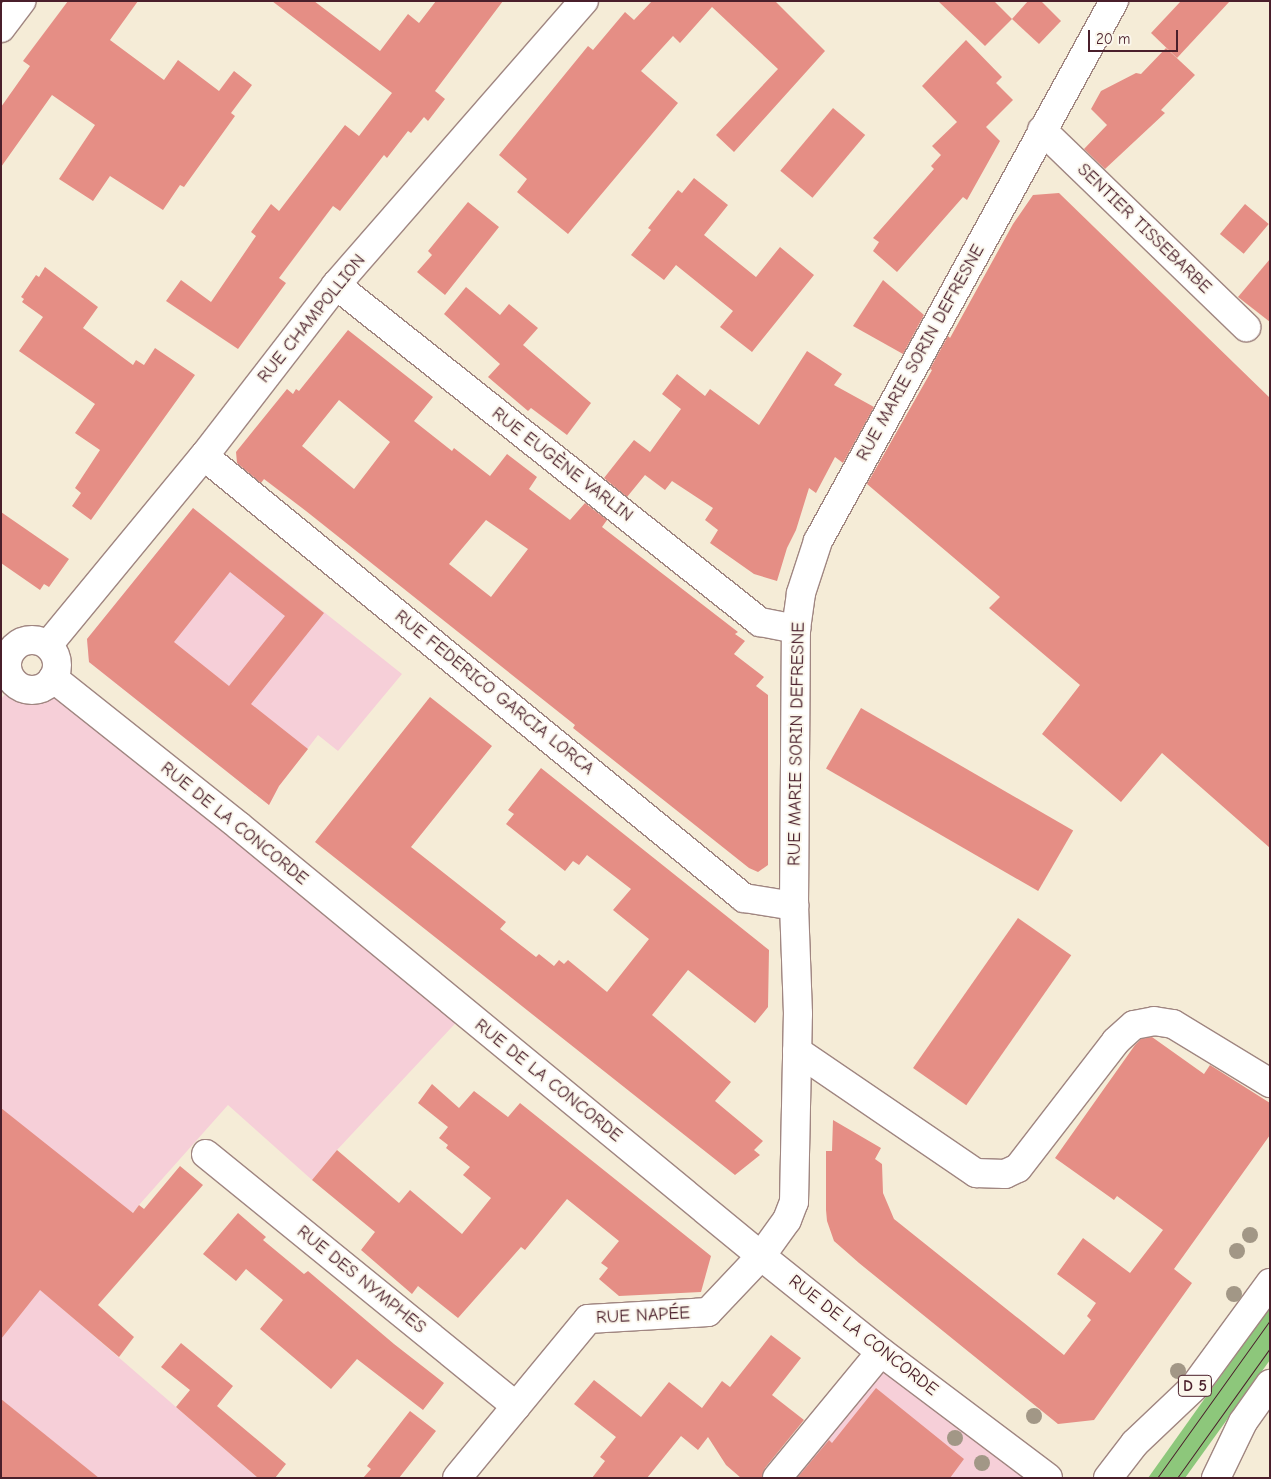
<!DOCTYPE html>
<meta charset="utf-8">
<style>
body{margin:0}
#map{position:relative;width:1271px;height:1479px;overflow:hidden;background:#f5ecd7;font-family:"Comic Neue",sans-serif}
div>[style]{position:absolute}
.built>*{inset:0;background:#f6cfd8}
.green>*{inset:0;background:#8dc77b}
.building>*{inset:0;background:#e58e85;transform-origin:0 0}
.roads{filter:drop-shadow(1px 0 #a08681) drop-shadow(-1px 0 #a08681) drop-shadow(0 1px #a08681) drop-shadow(0 -1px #a08681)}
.minor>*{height:28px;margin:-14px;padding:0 14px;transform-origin:14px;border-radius:14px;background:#fff}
.minor>.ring{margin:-14px;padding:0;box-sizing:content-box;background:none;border:28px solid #fff;border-radius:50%}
.major>*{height:28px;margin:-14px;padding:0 14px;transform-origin:14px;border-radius:14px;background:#fff}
.tram>*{height:1px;margin:-0.5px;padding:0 0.5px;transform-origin:0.5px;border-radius:0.5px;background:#4a1f2b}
.trees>*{width:16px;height:16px;margin:-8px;border-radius:50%;background:#a29786}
span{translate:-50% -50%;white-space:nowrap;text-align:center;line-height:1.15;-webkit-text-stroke:4px #fbf7ec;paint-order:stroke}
.shield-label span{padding:1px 4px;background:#fbf7ec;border:1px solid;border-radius:4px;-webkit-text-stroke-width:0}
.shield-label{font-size:16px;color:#4a1f2b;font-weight:700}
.street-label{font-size:18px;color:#4a1f2b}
.frame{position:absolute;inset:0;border:2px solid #4a1f2b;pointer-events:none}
.scale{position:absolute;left:1088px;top:30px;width:90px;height:22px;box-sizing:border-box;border:2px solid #4a1f2b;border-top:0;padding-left:6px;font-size:15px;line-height:18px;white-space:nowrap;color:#4a1f2b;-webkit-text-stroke:4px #fbf7ec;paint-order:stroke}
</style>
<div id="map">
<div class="built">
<div style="clip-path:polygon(193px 508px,402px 674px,338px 751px,318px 735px,279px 786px,269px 805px,89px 662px,87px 639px)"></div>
<div style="clip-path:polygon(14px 683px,24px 688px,35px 690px,45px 686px,465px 1013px,337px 1150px,312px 1180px,228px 1105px,139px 1205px,57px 1304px,258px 1478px,1px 1478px,1px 699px)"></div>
<div style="clip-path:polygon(881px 1352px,1048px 1478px,777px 1478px)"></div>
</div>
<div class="green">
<div style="clip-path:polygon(1270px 1307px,1270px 1360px,1185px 1478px,1148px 1478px)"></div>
</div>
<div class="building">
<div style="clip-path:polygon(68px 1px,138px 1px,110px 40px,164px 80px,178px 60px,219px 91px,234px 71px,252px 85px,231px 113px,235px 116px,184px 187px,180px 185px,163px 210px,110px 176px,93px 201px,59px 179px,95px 125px,52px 95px,1px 167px,1px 107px,30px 66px,23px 61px)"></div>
<div style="clip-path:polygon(272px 1px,314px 1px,380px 51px,408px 14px,419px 23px,436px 1px,503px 1px,435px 91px,445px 99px,428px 121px,424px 117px,411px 133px,408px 131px,387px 158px,384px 155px,340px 211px,333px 206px,279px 278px,286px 283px,238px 349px,166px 301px,181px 280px,211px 302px,256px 236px,251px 232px,271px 204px,279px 211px,345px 125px,359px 136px,392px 93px)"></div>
<div style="clip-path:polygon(652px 1px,775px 1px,825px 51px,734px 152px,716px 135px,778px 69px,712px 7px,680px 43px,673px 36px,641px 71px,678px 103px,568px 234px,517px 192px,527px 179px,499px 155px,588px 46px,593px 50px,625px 12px,634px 20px)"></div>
<div style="clip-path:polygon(938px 1px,994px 1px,1012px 19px,985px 46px)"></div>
<div style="clip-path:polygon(1028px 1px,1041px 1px,1061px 21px,1039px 44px,1012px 19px)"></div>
<div style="clip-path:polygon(1181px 1px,1230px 1px,1177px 58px,1151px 33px)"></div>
<div style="clip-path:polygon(966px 40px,1002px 77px,996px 83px,1013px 100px,986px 127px,1000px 141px,967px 200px,963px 197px,897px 272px,873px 251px,879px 242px,873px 238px,934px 169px,931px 166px,941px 155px,932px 146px,957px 122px,922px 86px)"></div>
<div style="clip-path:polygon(1166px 48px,1195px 75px,1161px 110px,1165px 113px,1105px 169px,1084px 149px,1107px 125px,1091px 109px,1101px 91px,1136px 73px,1141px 74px)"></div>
<div style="left:833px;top:108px;width:42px;height:82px;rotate:40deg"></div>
<div style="clip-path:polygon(694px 178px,728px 205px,704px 235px,756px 277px,780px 247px,814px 275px,752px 352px,720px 327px,733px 311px,676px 265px,664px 280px,631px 255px,651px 230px,648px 228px,678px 190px,682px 193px)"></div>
<div style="clip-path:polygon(1059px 193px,1270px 398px,1270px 848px,1162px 753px,1121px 802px,1042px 734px,1080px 685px,989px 608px,1000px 597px,867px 484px,932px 370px,930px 369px,948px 336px,950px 338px,1013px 224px,1033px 195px)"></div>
<div style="clip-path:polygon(468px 202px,499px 227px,445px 295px,417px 272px,432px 255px,428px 251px)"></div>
<div style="left:1245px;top:204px;width:31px;height:39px;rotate:40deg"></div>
<div style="clip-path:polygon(1270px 259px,1270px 322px,1238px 297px)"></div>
<div style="clip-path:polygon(45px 267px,98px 307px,83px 328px,133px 365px,136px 360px,144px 365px,155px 348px,195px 375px,91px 520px,72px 506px,81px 493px,75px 488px,100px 450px,75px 433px,95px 404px,19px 351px,43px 317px,22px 302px,24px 299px,21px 297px,36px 275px,39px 277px)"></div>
<div style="clip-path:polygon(883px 280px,924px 315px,903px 354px,853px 326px)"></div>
<div style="clip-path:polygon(466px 287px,500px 315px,509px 304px,538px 328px,523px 345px,591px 403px,567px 435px,531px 408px,528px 411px,488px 377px,500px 364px,444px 314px)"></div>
<div style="clip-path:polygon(evenodd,348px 330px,433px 397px,414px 421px,452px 451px,454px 448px,490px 476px,507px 454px,537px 477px,529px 489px,570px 520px,585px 503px,607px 520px,602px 527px,738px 632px,735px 634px,745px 641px,734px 654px,764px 677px,756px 686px,768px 695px,768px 865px,758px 872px,749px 868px,573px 728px,575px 725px,306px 511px,264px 479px,261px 483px,237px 463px,236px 452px,287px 389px,293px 394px,296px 389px,299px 391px,348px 330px,339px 400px,390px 442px,354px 489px,302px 446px,339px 400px,348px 330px,486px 520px,528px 549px,491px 597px,449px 564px,486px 520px)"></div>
<div style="clip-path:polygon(807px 351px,842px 374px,834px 385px,874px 407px,843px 463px,835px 457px,816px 493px,809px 488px,796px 530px,787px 548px,777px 581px,754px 574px,710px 543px,718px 530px,705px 520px,713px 508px,672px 481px,665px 490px,645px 475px,627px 497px,604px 478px,634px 440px,650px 452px,681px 409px,662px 394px,677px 374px,705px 396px,710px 389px,759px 425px)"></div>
<div style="clip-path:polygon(evenodd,193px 508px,324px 613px,251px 704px,308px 749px,279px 786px,269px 805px,89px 662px,87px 639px,193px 508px,230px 572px,285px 616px,229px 686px,174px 642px,230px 572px)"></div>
<div style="clip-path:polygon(1px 512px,69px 559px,49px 587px,44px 584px,40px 590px,1px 563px)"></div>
<div style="clip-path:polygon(430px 697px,492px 746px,411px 847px,506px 922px,500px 929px,536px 957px,539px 954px,554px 966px,559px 960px,564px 964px,568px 960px,607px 992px,649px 939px,613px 910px,631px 889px,587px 855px,579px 865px,573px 861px,565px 871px,506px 824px,514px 814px,508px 810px,541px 768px,769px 950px,768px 1007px,755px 1023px,688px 970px,652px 1015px,731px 1082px,715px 1101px,763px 1141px,754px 1150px,760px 1155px,735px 1175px,315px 842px)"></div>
<div style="left:861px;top:708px;width:245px;height:70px;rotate:30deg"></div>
<div style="left:1018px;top:918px;width:65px;height:183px;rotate:35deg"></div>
<div style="clip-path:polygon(1152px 1037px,1204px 1074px,1210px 1065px,1270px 1103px,1270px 1135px,1174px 1269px,1192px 1283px,1094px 1420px,1058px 1424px,859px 1263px,834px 1241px,827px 1221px,826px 1210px,826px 1151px,832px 1151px,833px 1120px,881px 1148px,875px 1159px,882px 1164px,883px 1193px,894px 1219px,1064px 1355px,1091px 1320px,1087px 1316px,1096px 1303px,1057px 1274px,1083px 1238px,1130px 1273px,1163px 1230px,1117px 1196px,1114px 1200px,1055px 1158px,1135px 1045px,1141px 1039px)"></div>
<div style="clip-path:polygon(432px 1084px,459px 1108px,474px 1091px,508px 1117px,520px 1103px,711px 1256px,701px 1292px,619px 1296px,599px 1279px,608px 1268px,601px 1263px,619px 1241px,567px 1199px,525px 1250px,521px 1247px,458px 1318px,418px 1286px,412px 1294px,361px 1250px,375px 1232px,312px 1180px,337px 1150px,399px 1203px,410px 1190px,462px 1234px,491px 1198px,463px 1175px,470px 1167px,446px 1148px,448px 1145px,439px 1138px,448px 1127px,418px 1103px)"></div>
<div style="clip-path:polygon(1px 1108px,133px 1213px,139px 1205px,144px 1209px,180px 1166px,203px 1185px,98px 1305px,134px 1337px,119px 1357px,40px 1290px,1px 1339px)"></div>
<div style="clip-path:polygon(238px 1213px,266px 1237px,263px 1240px,304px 1274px,308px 1271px,394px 1344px,444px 1383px,423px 1410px,357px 1359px,331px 1389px,260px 1329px,283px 1300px,246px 1269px,236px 1281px,203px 1254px)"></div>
<div style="clip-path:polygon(771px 1335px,801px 1358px,772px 1395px,804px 1420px,765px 1468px,762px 1478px,741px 1478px,726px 1465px,708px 1437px,698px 1450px,681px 1436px,647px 1478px,592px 1478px,605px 1461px,600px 1457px,616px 1437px,574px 1404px,594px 1380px,641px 1417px,669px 1382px,702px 1408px,722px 1381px,730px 1387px)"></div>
<div style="clip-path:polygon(181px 1343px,233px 1386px,217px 1406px,286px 1464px,275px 1478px,258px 1478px,176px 1407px,190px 1390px,161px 1367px)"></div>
<div style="clip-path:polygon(876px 1388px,964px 1459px,950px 1478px,797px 1478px,829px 1440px,832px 1443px)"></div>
<div style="clip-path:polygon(1px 1399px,99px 1478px,1px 1478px)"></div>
<div style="clip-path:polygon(410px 1411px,436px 1431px,399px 1478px,363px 1478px,371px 1469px,367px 1466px)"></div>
</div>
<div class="roads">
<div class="minor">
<div style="left:1px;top:28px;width:34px;rotate:-53deg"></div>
<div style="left:1042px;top:130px;width:284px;rotate:44deg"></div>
<div style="left:336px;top:285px;width:542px;rotate:38.48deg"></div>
<div style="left:760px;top:622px;width:37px;rotate:11deg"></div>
<div style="left:204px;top:456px;width:698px;rotate:39.3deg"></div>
<div style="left:744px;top:898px;width:51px;rotate:9.1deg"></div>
<div class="ring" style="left:7px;top:640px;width:22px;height:22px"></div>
<div style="left:48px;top:645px;width:245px;rotate:-50.5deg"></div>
<div style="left:204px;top:456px;width:216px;rotate:-52.3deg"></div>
<div style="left:336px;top:285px;width:377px;rotate:-48.9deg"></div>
<div style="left:53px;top:678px;width:238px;rotate:38.5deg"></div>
<div style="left:239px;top:826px;width:676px;rotate:39.48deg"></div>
<div style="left:761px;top:1256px;width:154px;rotate:38.7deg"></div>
<div style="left:881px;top:1352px;width:209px;rotate:37deg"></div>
<div style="left:797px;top:1051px;width:217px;rotate:34.3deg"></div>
<div style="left:976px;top:1173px;width:29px;rotate:2deg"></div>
<div style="left:1005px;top:1174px;width:14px;rotate:-25deg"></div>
<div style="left:1018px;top:1168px;width:160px;rotate:-52.3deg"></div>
<div style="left:1116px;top:1041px;width:24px;rotate:-42deg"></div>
<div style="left:1134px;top:1025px;width:20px;rotate:-11deg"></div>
<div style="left:1154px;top:1021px;width:19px;rotate:9deg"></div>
<div style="left:1173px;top:1024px;width:114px;rotate:31.3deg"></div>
<div style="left:206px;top:1154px;width:400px;rotate:39.1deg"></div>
<div style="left:457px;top:1478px;width:206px;rotate:-50.5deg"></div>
<div style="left:588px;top:1319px;width:120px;rotate:-3.3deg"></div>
<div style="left:708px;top:1312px;width:77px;rotate:-46.6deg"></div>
<div style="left:761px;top:1256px;width:44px;rotate:-54.2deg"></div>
<div style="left:787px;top:1220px;width:19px;rotate:-69deg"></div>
<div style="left:794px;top:1202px;width:188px;rotate:-88.8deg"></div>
<div style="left:798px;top:1014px;width:108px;rotate:-92.1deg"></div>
<div style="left:794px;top:906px;width:277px;rotate:-89.6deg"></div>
<div style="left:796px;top:629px;width:36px;rotate:-82deg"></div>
<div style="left:801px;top:593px;width:55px;rotate:-71.9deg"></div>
<div style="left:818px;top:541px;width:616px;rotate:-61.27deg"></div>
<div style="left:777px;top:1478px;width:163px;rotate:-50.5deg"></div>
</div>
<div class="major">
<div style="left:1108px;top:1478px;width:44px;rotate:-52.4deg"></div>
<div style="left:1135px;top:1443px;width:81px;rotate:-43.5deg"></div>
<div style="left:1194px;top:1387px;width:129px;rotate:-53.8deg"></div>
<div style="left:1216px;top:1478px;width:62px;rotate:-64.3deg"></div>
<div style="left:1243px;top:1422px;width:47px;rotate:-54.6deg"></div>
</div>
</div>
<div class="tram">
<div style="left:1157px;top:1478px;width:194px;rotate:-54.4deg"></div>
<div style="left:1177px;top:1478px;width:160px;rotate:-54.4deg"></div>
</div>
<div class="trees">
<div style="left:1250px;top:1235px"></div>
<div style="left:1237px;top:1251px"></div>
<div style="left:1234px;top:1294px"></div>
<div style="left:1178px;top:1371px"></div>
<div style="left:1034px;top:1416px"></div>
<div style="left:955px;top:1438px"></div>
<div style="left:982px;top:1463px"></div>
</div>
<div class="shield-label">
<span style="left:1195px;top:1386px">D 5</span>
</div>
<div class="street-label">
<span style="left:1144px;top:229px;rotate:44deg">SENTIER TISSEBARBE</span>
<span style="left:312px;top:319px;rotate:-51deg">RUE CHAMPOLLION</span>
<span style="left:921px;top:353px;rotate:-61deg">RUE MARIE SORIN DEFRESNE</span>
<span style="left:562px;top:465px;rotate:38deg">RUE EUGÈNE VARLIN</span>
<span style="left:494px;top:693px;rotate:39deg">RUE FEDERICO GARCIA LORCA</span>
<span style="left:797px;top:744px;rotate:-89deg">RUE MARIE SORIN DEFRESNE</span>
<span style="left:234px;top:824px;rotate:39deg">RUE DE LA CONCORDE</span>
<span style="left:548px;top:1081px;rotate:39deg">RUE DE LA CONCORDE</span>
<span style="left:361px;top:1280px;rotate:39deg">RUE DES NYMPHES</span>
<span style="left:643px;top:1316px;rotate:-3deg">RUE NAPÉE</span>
<span style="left:863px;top:1336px;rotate:38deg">RUE DE LA CONCORDE</span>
</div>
<div class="frame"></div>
<div class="scale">20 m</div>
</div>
